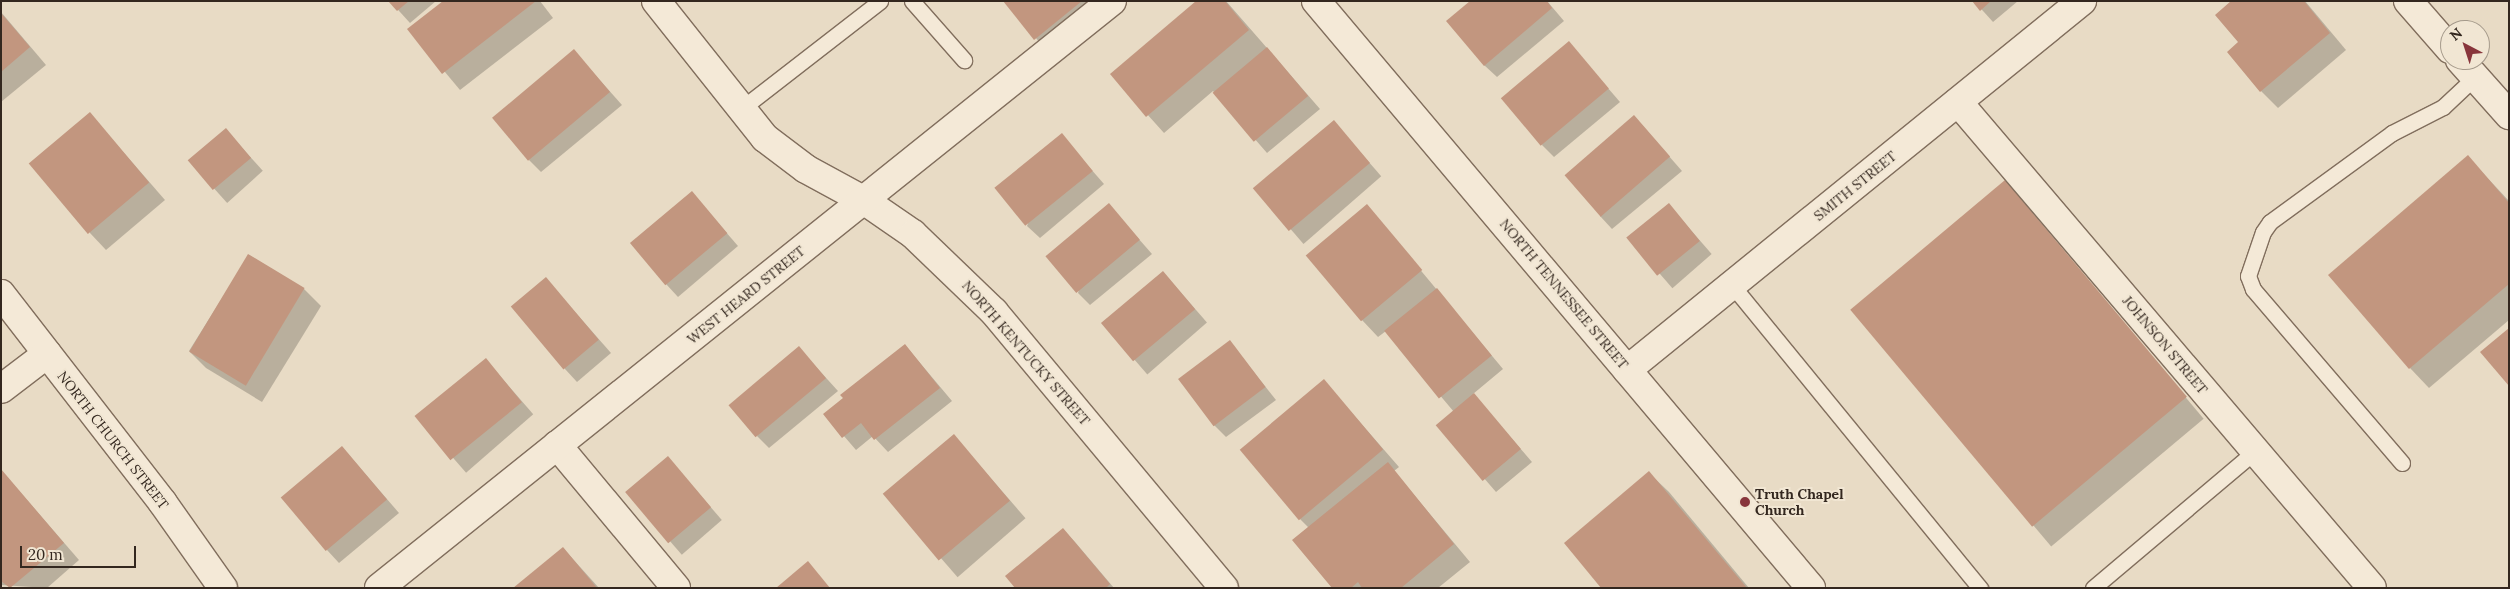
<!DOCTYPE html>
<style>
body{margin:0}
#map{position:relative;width:2510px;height:589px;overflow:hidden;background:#e8dbc5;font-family:Lora,serif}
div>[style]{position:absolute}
.shadow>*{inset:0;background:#0003;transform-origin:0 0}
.building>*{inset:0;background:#c2967f;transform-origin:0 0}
.roads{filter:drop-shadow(1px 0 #816e5d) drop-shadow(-1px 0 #816e5d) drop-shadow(0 1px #816e5d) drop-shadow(0 -1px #816e5d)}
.lane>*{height:15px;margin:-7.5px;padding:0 7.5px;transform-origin:7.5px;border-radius:7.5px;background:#f4e9d7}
.street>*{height:28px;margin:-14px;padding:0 14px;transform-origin:14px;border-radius:14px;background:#f4e9d7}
.secondary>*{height:28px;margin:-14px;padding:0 14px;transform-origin:14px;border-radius:14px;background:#f4e9d7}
.dots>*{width:14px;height:14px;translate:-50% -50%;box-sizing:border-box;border:2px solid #f1e6d3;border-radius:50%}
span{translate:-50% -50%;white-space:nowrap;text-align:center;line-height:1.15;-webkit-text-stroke:4px #f1e6d3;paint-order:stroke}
.street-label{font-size:14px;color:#33271f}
.poi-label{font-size:14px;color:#33271f;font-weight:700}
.left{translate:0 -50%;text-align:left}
.frame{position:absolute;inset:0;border:2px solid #33271f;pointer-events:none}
.north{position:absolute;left:2440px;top:20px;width:50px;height:50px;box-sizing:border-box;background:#f1e6d3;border:1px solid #a59a8b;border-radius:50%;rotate:320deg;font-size:14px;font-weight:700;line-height:20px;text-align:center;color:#33271f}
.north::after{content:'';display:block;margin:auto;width:18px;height:22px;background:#88353b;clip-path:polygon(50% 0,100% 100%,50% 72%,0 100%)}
.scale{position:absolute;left:20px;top:546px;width:116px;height:22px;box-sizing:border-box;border:2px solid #33271f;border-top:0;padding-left:6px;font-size:15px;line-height:18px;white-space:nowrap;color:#33271f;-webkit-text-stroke:4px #f1e6d3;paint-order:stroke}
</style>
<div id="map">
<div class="shadow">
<div style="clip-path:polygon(390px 1px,436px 1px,410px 23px)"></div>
<div style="clip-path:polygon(445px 1px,540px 1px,553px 18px,460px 90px,409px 29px)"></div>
<div style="clip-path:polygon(1004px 1px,1126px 1px,1054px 59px)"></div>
<div style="clip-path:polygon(1198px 1px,1226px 1px,1320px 109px,1267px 153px,1213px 91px,1164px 133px,1111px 74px)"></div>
<div style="clip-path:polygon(1472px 1px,1547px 1px,1564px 21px,1497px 77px,1484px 65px)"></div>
<div style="clip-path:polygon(1974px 1px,2018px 1px,1993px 22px)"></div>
<div style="clip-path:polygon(2233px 1px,2305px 1px,2346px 50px,2278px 108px,2261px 91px,2240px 43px)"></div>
<div style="clip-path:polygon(1px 12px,46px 65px,1px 102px)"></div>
<div style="clip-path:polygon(1569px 43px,1620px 102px,1554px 157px,1542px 145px)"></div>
<div style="clip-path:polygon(574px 51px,622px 105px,541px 172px,529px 160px)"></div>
<div style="clip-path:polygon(90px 114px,165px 200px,106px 250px,90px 233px)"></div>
<div style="clip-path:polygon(1634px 116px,1682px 171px,1612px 229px,1600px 216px)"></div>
<div style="left:1334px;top:122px;width:72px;height:103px;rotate:49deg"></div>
<div style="left:226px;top:130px;width:55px;height:48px;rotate:48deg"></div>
<div style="clip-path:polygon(1061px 135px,1104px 184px,1040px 238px,1027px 226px)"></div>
<div style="clip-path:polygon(2468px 157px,2509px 201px,2509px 320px,2429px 388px,2410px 368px)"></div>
<div style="left:2005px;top:182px;width:309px;height:199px;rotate:50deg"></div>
<div style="clip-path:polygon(692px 193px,738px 246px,678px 297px,666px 284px)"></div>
<div style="clip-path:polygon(1109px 205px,1152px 254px,1090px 305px,1078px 293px)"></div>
<div style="left:1669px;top:205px;width:65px;height:52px;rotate:49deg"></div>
<div style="clip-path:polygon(1367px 206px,1503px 369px,1473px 394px,1532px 462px,1496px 492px,1438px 425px,1454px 412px,1386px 331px,1378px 337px,1362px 320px)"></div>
<div style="clip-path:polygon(249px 255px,304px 289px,321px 306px,262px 402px,206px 368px,189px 351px)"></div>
<div style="left:1163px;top:272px;width:67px;height:79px;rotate:49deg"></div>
<div style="clip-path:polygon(546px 279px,611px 353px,577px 382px,565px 369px)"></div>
<div style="clip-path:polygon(1230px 342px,1276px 400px,1226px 437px,1214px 425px)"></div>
<div style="clip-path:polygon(905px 345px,952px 401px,888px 452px,873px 436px,856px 450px,825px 414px)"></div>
<div style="clip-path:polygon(799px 348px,838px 391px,769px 448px,757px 436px)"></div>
<div style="left:486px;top:360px;width:72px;height:89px;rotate:49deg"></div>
<div style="clip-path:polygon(1324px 381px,1399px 467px,1394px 471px,1470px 562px,1438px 588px,1333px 588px,1309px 528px,1300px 519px)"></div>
<div style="left:954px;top:436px;width:109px;height:90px;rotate:49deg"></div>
<div style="clip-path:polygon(342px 447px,399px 513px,339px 563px,327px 550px)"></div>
<div style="left:668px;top:458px;width:82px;height:53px;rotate:49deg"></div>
<div style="clip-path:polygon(1px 470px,79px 560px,47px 588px,1px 585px)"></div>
<div style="clip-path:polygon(1649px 473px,1669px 492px,1749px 588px,1603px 588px)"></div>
<div style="clip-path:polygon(1063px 529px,1075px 542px,1114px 588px,1017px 588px)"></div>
<div style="clip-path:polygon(563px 548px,599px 588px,515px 588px)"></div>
</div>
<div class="building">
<div style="clip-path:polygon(388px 1px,409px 1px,397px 11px)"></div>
<div style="clip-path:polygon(443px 1px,536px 1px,442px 74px,407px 29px)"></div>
<div style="clip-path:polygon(1003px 1px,1082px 1px,1034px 40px)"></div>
<div style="clip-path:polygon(1196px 1px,1225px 1px,1249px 30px,1146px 117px,1110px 74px)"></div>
<div style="clip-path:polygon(1470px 1px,1547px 1px,1552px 8px,1484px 66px,1446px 21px)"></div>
<div style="clip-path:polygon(1972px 1px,1991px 1px,1980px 11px)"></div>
<div style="clip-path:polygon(2231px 1px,2304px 1px,2330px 33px,2260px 92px,2227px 52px,2238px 42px,2215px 15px)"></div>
<div style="clip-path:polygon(1px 13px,30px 47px,1px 72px)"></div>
<div style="left:1569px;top:41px;width:62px;height:89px;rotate:50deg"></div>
<div style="left:1267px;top:47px;width:64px;height:71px;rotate:50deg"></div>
<div style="left:574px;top:49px;width:56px;height:107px;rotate:50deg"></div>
<div style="left:90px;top:112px;width:92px;height:80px;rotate:50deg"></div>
<div style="left:1634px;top:115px;width:55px;height:92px;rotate:49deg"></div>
<div style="left:1334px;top:120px;width:56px;height:106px;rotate:50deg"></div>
<div style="left:226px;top:128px;width:39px;height:50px;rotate:50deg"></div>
<div style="left:1062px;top:133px;width:49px;height:87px;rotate:51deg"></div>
<div style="clip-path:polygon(2468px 155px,2509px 203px,2509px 284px,2409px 369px,2328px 275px)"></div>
<div style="left:2005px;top:180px;width:283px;height:202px;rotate:50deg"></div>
<div style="left:692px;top:191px;width:55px;height:81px;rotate:50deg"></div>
<div style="left:1109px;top:203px;width:48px;height:83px;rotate:50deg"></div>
<div style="left:1669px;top:203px;width:49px;height:55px;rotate:51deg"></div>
<div style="left:1367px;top:204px;width:86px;height:80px;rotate:50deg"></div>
<div style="left:248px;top:254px;width:66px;height:114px;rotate:31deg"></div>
<div style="left:1163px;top:271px;width:50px;height:81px;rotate:50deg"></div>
<div style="left:546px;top:277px;width:82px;height:46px;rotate:50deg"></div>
<div style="left:1437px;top:288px;width:87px;height:68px;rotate:51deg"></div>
<div style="clip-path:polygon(2509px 328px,2509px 386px,2480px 352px)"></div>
<div style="left:1230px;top:340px;width:59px;height:65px;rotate:53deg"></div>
<div style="clip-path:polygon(905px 344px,940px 388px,874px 440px,861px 423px,842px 438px,823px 414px,843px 398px,840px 395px)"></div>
<div style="left:799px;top:346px;width:42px;height:92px;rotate:50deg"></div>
<div style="left:486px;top:358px;width:57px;height:92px;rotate:51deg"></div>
<div style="left:1324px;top:379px;width:92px;height:110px;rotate:50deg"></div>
<div style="left:1474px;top:393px;width:73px;height:50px;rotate:50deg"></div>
<div style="left:954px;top:434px;width:87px;height:93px;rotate:50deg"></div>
<div style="left:342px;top:446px;width:70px;height:80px;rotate:50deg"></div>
<div style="left:668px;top:456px;width:67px;height:56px;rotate:50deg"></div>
<div style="clip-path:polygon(1388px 462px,1454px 544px,1401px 588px,1362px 588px,1358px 582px,1351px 588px,1332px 588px,1292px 540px)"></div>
<div style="clip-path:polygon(1px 469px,64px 543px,10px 588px,1px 581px)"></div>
<div style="clip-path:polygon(1649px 471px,1747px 588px,1601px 588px,1564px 543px)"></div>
<div style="clip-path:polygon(1063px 528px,1110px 584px,1106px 588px,1015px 588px,1005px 576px)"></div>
<div style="clip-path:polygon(563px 547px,597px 588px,513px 588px)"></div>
<div style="clip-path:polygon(808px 561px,830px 588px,776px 588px)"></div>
</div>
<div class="roads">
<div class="lane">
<div style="left:912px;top:1px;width:79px;rotate:48.6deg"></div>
<div style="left:741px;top:109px;width:176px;rotate:-37.8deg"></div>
<div style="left:1732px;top:285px;width:392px;rotate:50.7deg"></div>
<div style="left:2402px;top:463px;width:229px;rotate:-130.6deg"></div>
<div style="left:2253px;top:289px;width:14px;rotate:-111deg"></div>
<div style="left:2248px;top:276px;width:46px;rotate:-71.2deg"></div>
<div style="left:2263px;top:232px;width:12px;rotate:-55deg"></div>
<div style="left:2270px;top:222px;width:151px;rotate:-36.1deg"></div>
<div style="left:2392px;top:133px;width:57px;rotate:-27deg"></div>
<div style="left:2443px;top:107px;width:44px;rotate:-43.2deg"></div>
<div style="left:2093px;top:588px;width:212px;rotate:-40.2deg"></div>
</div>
<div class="street">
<div style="left:656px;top:1px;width:175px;rotate:51.5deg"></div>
<div style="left:765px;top:138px;width:51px;rotate:37.1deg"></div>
<div style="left:806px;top:169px;width:67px;rotate:28.5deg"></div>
<div style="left:865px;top:201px;width:58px;rotate:34.5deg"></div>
<div style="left:913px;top:234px;width:112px;rotate:43.9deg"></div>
<div style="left:994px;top:312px;width:359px;rotate:50.2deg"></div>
<div style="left:2408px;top:1px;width:64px;rotate:48.8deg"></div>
<div style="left:2460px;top:60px;width:74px;rotate:48.3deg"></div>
<div style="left:1958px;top:102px;width:638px;rotate:49.57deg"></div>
<div style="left:1px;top:294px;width:264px;rotate:52.2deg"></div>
<div style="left:163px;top:503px;width:104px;rotate:54.8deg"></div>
<div style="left:1627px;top:370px;width:586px;rotate:-39.04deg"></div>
<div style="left:1px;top:389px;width:58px;rotate:-37.3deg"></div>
<div style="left:557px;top:445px;width:186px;rotate:50.2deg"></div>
<div style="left:379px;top:588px;width:939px;rotate:-38.69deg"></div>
</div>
<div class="secondary">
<div style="left:1316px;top:1px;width:768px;rotate:49.86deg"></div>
</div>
</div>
<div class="dots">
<div style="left:1745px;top:502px;background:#88353b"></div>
</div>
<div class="street-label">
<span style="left:1855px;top:186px;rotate:-39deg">SMITH STREET</span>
<span style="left:1564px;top:294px;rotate:50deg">NORTH TENNESSEE STREET</span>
<span style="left:746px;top:295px;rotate:-39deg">WEST HEARD STREET</span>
<span style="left:2165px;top:345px;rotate:50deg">JOHNSON STREET</span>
<span style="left:1026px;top:353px;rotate:49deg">NORTH KENTUCKY STREET</span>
<span style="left:113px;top:440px;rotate:52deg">NORTH CHURCH STREET</span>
</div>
<div class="poi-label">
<span class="left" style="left:1755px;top:502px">Truth Chapel<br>Church</span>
</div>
<div class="frame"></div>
<div class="north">N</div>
<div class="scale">20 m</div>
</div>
